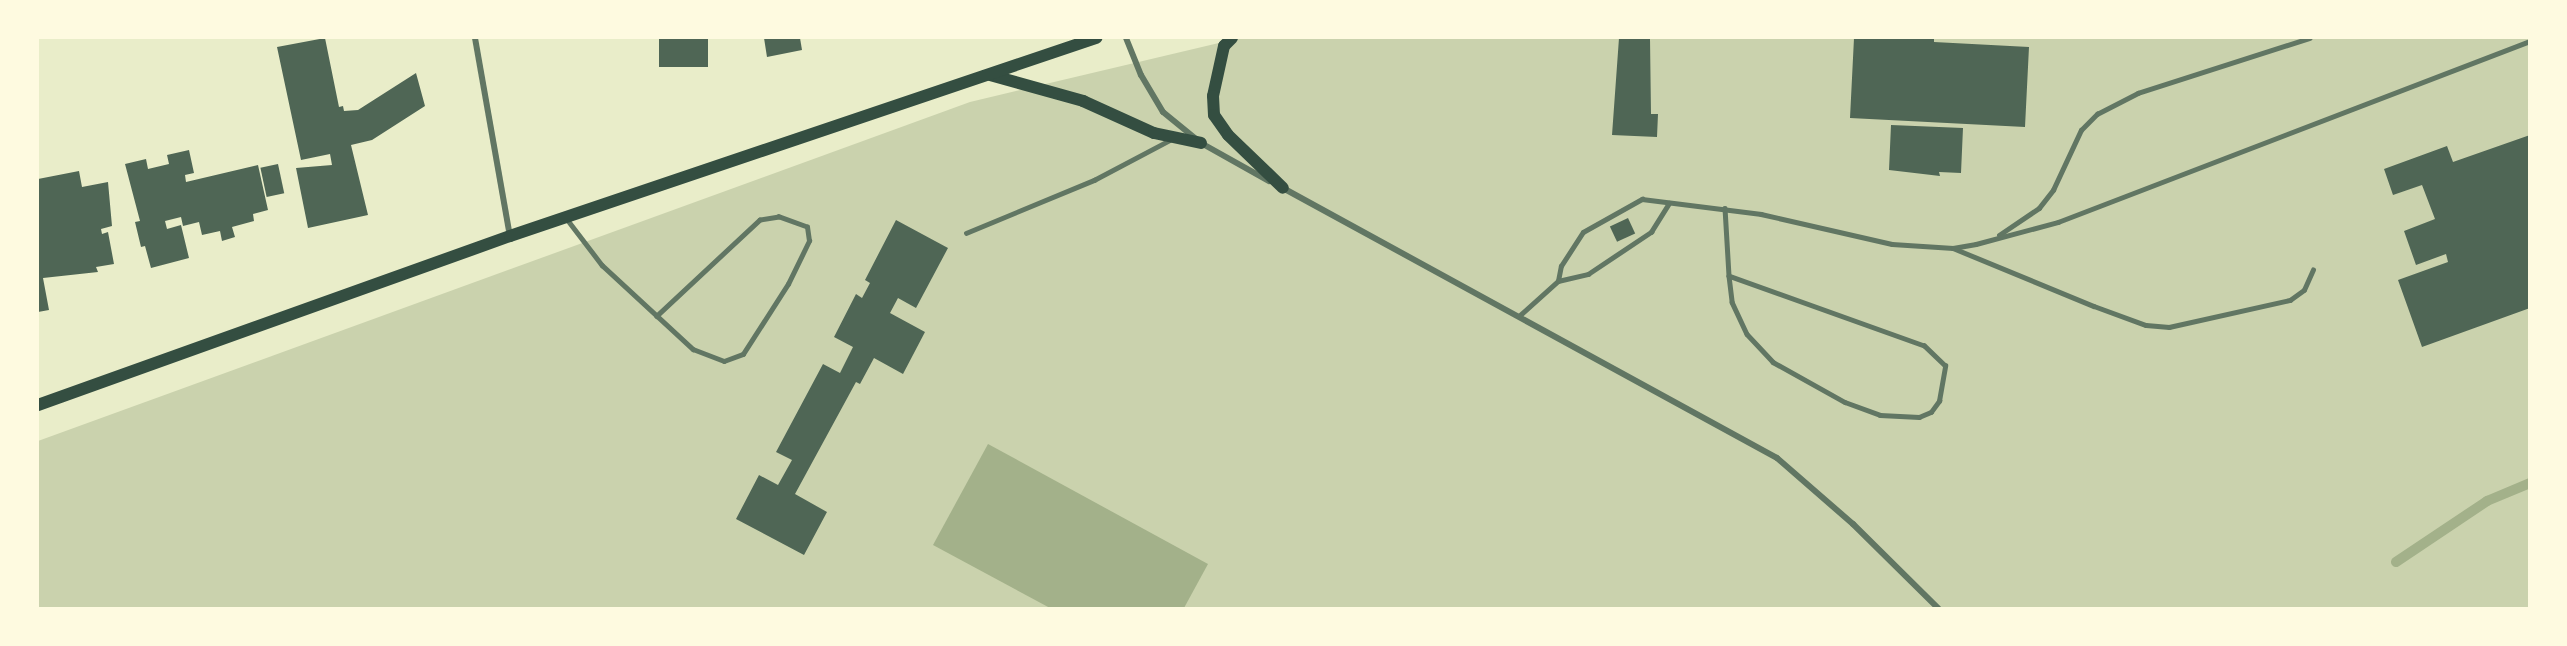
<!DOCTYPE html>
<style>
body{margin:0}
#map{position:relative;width:2567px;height:646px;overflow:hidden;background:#e9edc9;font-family:"Sofia Sans Condensed",sans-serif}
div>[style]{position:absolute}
.green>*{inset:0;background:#cad2ad}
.water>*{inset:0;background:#a3b18a}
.stream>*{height:10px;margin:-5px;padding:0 5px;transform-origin:5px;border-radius:5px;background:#a3b18a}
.building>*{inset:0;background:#4f6655;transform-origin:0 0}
.service>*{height:4.5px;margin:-2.25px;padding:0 2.25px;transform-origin:2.25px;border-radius:2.25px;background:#617663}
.minor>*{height:6px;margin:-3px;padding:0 3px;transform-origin:3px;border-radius:3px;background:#617663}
.secondary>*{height:12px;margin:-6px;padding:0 6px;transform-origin:6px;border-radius:6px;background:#344e41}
span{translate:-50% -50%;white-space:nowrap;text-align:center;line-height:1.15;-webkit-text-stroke:6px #fefae0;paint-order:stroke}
.frame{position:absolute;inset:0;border:39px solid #fefae0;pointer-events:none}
</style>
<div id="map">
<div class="green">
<div style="clip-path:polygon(1240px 38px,2529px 38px,2529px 608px,38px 608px,38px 441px,970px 102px)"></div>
</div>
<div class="water">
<div style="clip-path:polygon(988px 444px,1208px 564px,1184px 608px,1050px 608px,933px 545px)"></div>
</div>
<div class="stream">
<div style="left:2396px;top:562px;width:110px;rotate:-33.8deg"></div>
<div style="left:2487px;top:501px;width:47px;rotate:-22.7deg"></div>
</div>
<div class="building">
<div style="clip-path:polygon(325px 38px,339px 107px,343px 106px,344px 111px,358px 110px,416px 73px,425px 106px,372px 140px,351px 145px,368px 215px,308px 228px,296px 168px,332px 165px,330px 154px,301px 160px,277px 47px)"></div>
<div style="left:659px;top:38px;width:49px;height:29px"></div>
<div style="clip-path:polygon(764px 38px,800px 38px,802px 50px,767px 57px)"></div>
<div style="clip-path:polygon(1619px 38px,1650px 38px,1651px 114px,1658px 114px,1657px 137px,1612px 135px)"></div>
<div style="clip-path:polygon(1854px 38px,1934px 38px,1934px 42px,2029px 47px,2025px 127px,1850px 118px)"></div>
<div style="clip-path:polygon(1891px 125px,1963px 128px,1961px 173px,1939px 172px,1940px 176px,1889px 170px)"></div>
<div style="clip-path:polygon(2530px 135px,2530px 308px,2422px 347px,2398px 280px,2448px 262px,2446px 254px,2416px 265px,2404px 231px,2435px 219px,2422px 185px,2393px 195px,2384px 169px,2447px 146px,2453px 162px)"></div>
<div style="clip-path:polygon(189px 150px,194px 173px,185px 175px,186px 182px,258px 165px,268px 210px,253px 214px,254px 221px,232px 227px,235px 237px,222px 241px,220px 231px,202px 235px,199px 222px,183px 226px,181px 217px,165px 221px,167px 229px,181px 225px,189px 258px,151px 268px,145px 246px,141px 247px,135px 222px,140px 221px,125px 164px,146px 159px,148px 169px,169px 164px,167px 155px)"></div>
<div style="left:278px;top:164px;width:30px;height:18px;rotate:78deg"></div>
<div style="clip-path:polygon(79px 171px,82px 187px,108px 182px,112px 226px,101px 229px,102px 234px,108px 232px,114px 264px,96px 267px,98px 272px,43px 278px,49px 310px,38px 312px,38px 179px)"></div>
<div style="left:1628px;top:218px;width:17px;height:20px;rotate:65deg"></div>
<div style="clip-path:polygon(896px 220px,948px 248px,916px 308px,898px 298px,890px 313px,925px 332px,903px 374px,874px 358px,860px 384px,856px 382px,795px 494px,827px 512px,804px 555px,736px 519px,759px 475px,778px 485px,792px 460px,776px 452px,823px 364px,840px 373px,853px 347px,834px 337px,856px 294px,862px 298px,870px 283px,865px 280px)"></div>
</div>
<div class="service">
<div style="left:1725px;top:208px;width:68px;rotate:86.6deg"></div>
<div style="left:1729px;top:276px;width:26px;rotate:83deg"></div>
<div style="left:1732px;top:302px;width:35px;rotate:65deg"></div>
<div style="left:1747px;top:334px;width:38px;rotate:47deg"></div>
<div style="left:1773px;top:362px;width:82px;rotate:29.1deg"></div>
<div style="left:1845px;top:402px;width:37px;rotate:20deg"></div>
<div style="left:1880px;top:415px;width:39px;rotate:3deg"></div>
<div style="left:1919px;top:417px;width:13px;rotate:-23deg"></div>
<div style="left:1931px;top:412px;width:14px;rotate:-54deg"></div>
<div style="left:1939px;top:401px;width:36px;rotate:-80deg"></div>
<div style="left:1945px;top:366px;width:29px;rotate:-136deg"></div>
<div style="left:1924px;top:346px;width:207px;rotate:-160.3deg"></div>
<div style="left:567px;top:219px;width:58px;rotate:52.7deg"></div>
<div style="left:602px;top:265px;width:124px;rotate:42.7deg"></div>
<div style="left:693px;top:349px;width:33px;rotate:21deg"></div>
<div style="left:724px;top:361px;width:20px;rotate:-20deg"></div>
<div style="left:743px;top:354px;width:83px;rotate:-57.3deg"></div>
<div style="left:788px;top:284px;width:48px;rotate:-64deg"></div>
<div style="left:809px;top:241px;width:14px;rotate:-98deg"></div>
<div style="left:807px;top:227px;width:30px;rotate:-160deg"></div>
<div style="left:779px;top:217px;width:19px;rotate:171deg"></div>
<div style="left:760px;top:220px;width:141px;rotate:137deg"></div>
<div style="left:966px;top:233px;width:139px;rotate:-22.5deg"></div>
<div style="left:1094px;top:180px;width:86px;rotate:-27.8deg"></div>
<div style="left:1999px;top:235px;width:48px;rotate:-34deg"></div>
<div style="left:2039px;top:208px;width:23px;rotate:-52deg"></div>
<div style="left:2053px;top:190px;width:66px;rotate:-65deg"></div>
<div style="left:2081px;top:130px;width:23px;rotate:-45deg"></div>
<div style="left:2097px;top:114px;width:46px;rotate:-27.1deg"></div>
<div style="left:2138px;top:93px;width:180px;rotate:-17.8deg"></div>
<div style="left:1953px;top:248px;width:152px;rotate:22.4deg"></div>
<div style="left:2094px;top:306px;width:55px;rotate:20.1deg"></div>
<div style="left:2146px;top:325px;width:23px;rotate:5deg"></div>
<div style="left:2169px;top:327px;width:124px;rotate:-12.6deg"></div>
<div style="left:2290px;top:300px;width:17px;rotate:-36deg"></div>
<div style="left:2304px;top:290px;width:22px;rotate:-66deg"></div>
<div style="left:1558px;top:281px;width:15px;rotate:-79deg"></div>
<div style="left:1561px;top:266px;width:40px;rotate:-57.1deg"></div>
<div style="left:1583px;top:232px;width:68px;rotate:-29.2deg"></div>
<div style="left:1642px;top:199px;width:120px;rotate:7.2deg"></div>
<div style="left:1761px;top:214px;width:134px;rotate:12.9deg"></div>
<div style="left:1892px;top:244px;width:61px;rotate:3.8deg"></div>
<div style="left:1953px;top:248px;width:23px;rotate:-10deg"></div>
<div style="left:1976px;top:244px;width:85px;rotate:-15deg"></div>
<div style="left:2058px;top:222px;width:506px;rotate:-20.98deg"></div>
<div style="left:1519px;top:316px;width:52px;rotate:-41.9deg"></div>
<div style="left:1558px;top:281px;width:31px;rotate:-13deg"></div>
<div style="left:1588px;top:274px;width:76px;rotate:-33.7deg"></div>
<div style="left:1651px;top:232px;width:34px;rotate:-58deg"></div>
</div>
<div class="minor">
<div style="left:475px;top:38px;width:201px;rotate:80deg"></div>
<div style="left:1126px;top:38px;width:40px;rotate:68deg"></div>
<div style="left:1141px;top:75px;width:43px;rotate:59.3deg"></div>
<div style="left:1163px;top:112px;width:49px;rotate:39.2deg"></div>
<div style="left:1201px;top:143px;width:78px;rotate:29.2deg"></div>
<div style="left:1281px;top:187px;width:565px;rotate:28.65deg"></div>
<div style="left:1777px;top:458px;width:101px;rotate:41deg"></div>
<div style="left:1853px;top:524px;width:120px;rotate:44.7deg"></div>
</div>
<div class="secondary">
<div style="left:1232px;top:38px;width:11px;rotate:135deg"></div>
<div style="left:1224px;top:46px;width:51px;rotate:102.4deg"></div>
<div style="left:1213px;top:96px;width:19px;rotate:87deg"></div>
<div style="left:1214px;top:115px;width:24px;rotate:55deg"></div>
<div style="left:1228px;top:135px;width:76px;rotate:43.9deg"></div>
<div style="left:990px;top:75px;width:97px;rotate:15.6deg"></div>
<div style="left:1083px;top:101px;width:78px;rotate:24.3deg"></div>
<div style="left:1154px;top:133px;width:48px;rotate:12deg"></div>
<div style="left:38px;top:405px;width:501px;rotate:-19.7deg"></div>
<div style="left:510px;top:236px;width:619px;rotate:-18.67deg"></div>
</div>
<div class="frame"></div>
</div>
